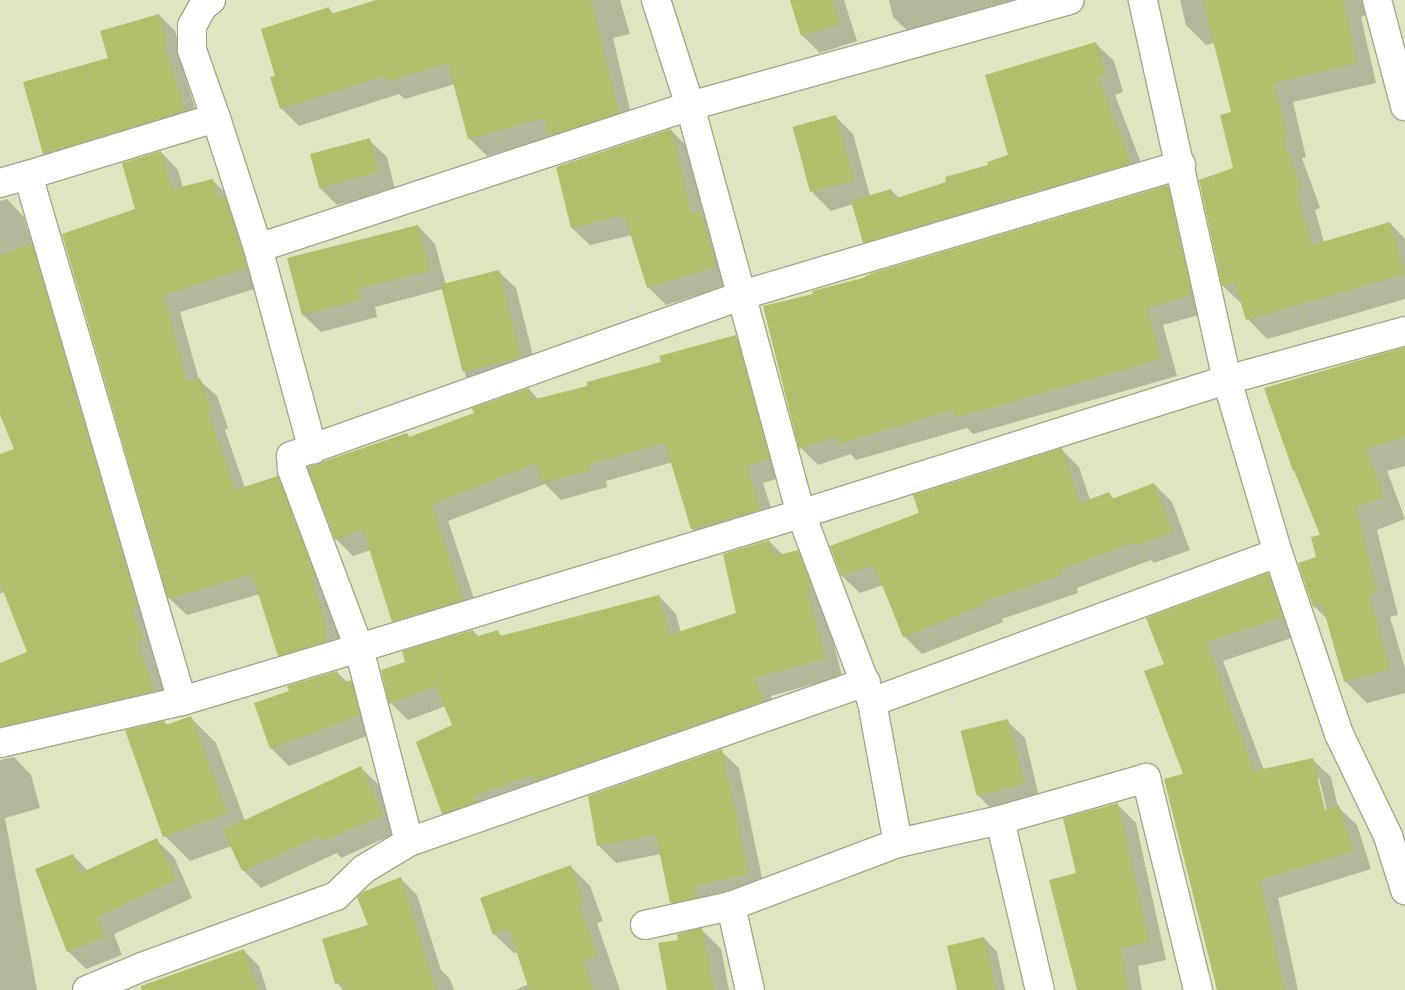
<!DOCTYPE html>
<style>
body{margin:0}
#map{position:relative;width:1405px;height:990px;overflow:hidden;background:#dfe5c1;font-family:Ubuntu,sans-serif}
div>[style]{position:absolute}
.shadow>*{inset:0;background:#0003}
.building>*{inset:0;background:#b2be6a;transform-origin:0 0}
.roads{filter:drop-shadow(1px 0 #a3a887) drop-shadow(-1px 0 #a3a887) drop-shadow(0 1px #a3a887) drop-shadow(0 -1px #a3a887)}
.minor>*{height:28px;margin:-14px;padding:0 14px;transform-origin:14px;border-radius:14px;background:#fff}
span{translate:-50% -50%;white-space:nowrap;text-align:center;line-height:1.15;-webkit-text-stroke:5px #fff;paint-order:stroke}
</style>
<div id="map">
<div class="shadow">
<div style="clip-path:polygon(380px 0,620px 0,630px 34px,613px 38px,635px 131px,552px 138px,487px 156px,469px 138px,455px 84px,405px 99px,399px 94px,299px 126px,281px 108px,277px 76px,329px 9px,334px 14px)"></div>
<div style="clip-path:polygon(791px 0,844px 0,857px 41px,820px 53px,802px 35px)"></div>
<div style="clip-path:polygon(889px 0,1064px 0,917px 40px,893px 17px)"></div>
<div style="clip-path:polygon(1180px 0,1373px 0,1378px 9px,1361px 17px,1376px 83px,1293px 102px,1306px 157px,1302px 158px,1320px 208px,1315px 210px,1324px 242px,1390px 223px,1405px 239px,1405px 299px,1267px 339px,1248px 319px,1244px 306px,1223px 286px,1234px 169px,1233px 113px,1215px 43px,1206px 45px,1186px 25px)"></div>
<div style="clip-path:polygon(159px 15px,175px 31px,183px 59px,180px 60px,201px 127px,61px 170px,44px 153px,109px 59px)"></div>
<div style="clip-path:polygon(1096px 44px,1114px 61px,1123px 92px,1115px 95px,1148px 181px,882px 260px,865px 242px,853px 204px,831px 211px,813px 193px,836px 117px,853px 134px,870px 196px,891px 190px,899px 198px,948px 183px,1010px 156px)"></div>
<div style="clip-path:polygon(671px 130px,688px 148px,705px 218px,717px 230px,734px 284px,666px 305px,648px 287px,632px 235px,590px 245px,572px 228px)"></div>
<div style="clip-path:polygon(369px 140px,387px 157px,395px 190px,337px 205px,319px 187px)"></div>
<div style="clip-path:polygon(161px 152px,178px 170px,183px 188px,212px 180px,230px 197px,264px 286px,180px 312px,199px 380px,217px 396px,228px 428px,225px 430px,245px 488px,277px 478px,295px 495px,344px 646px,296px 673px,279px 655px,260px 594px,187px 615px,169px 598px,136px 210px)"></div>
<div style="clip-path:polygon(1168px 187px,1185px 204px,1209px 312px,1163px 325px,1177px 376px,973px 434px,967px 428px,856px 460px,851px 454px,818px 465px,801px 448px,814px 295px)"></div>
<div style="clip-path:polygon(7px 199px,24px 217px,33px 247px,49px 263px,160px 658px,154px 661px,171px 709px,18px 744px,0 725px,0 664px,28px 653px,5px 592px,0 593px,0 455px,16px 450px,0 399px,0 201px)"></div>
<div style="clip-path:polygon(418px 226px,435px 244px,446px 285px,498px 271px,516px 288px,538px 375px,483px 394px,466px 377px,443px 289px,375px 307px,377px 317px,321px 332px,303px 315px,289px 259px)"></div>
<div style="clip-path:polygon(736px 337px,753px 354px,786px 476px,763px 483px,777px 527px,710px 546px,692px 529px,673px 462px,606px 481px,607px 487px,561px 500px,545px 484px,448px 521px,480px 617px,411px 638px,393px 621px,371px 550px,353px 556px,336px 539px,407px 434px,411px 438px,475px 414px,529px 389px,539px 400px,589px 387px)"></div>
<div style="clip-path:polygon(1405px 349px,1405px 466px,1387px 471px,1405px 519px,1377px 530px,1398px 615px,1390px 617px,1405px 668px,1405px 693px,1367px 703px,1345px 681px,1328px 620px,1314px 606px,1318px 558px,1322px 536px,1294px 470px)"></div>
<div style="clip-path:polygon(1062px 450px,1079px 467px,1090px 500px,1109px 493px,1114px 499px,1154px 484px,1172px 502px,1190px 550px,1154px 563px,1151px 560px,1077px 588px,1078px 593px,1002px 619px,1003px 622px,922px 654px,904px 636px,883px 585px,860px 593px,842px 576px,831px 546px,920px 513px)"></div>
<div style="clip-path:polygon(769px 541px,783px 555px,798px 552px,815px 569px,842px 676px,771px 696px,780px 719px,461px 831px,443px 813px,454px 726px,446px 706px,408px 720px,391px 703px,407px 663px,473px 631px,479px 637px,497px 632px,503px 637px,659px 596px,676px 614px,681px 633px,738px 614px)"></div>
<div style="clip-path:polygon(evenodd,1268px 575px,1286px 593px,1300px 635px,1223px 661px,1264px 770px,1312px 759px,1331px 777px,1338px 807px,1357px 825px,1371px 869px,1278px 898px,1298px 990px,1218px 990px,1185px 775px,1165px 664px,1268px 575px,1316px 778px,1319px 778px,1328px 815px,1325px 816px,1316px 778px)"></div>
<div style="clip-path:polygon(337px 672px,347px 682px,351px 681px,368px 699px,377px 732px,289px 766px,271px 748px,290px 691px)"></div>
<div style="clip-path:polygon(191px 718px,216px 743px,245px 821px,361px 768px,379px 785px,399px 832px,341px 858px,337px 853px,261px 888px,243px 870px,232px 846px,190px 861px,165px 836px,164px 722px,168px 726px)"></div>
<div style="clip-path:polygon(1007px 721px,1025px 738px,1040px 801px,995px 813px,978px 795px)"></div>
<div style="clip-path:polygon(721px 751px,739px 768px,765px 892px,689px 920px,672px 903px,661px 854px,616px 863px,598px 845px)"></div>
<div style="clip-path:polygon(14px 757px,31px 775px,40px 808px,5px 818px,37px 990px,0 990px,0 760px)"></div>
<div style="clip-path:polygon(1117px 804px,1136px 823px,1166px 960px,1138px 966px,1142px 990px,1078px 990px,1077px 874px)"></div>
<div style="clip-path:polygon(156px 840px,174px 857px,192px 898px,114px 934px,122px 955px,86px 969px,68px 951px,73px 855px,88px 871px)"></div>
<div style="clip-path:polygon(571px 867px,590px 886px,603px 921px,597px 923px,620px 990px,515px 990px,529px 984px,518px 952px,514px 953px,494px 934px)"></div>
<div style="clip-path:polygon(400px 878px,417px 895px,441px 970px,450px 979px,454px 990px,343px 990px,337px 983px,369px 925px)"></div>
<div style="clip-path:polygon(702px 930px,721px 949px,729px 990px,668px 990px,680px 940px)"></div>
<div style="clip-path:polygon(984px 938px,997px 952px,1005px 990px,958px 990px)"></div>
<div style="clip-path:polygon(244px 951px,259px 966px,267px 990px,149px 990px)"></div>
</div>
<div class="building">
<div style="clip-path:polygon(376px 0,591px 0,619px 113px,548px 136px,544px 118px,468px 139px,448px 63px,386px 82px,384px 76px,280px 109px,270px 77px,275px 76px,261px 29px,329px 7px,331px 14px)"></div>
<div style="clip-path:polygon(790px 0,833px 0,840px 24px,801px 36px)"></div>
<div style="clip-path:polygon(1203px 0,1343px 0,1357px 63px,1274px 83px,1287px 137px,1283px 138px,1301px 188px,1296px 190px,1312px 245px,1390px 222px,1405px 274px,1246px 320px,1235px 283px,1222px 286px,1199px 180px,1233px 168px,1220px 115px,1231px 112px)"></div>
<div style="clip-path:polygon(159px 14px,167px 43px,164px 43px,185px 111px,43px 154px,23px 82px,108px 58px,100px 31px)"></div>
<div style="clip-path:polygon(1096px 42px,1106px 75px,1098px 77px,1131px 163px,863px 243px,851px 201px,891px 189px,894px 199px,946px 182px,945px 177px,988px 165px,987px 162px,1008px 155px,985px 75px)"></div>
<div style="left:836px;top:115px;width:68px;height:45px;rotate:75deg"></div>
<div style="clip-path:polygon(671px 129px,691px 213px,700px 211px,717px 266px,647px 288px,625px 217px,620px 218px,619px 216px,571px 228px,556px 167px)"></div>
<div style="left:370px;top:138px;width:35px;height:62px;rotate:75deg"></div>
<div style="clip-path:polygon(161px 151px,172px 189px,213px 179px,218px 198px,225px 196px,247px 268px,164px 295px,187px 382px,200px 378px,212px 411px,208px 412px,235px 490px,278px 476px,316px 578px,312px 579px,327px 629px,323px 630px,327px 641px,278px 656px,252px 574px,168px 599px,62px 234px,135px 209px,122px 163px)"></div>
<div style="clip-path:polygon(1168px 185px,1192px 295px,1147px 308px,1161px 359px,955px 418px,953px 410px,838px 444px,836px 437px,799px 449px,763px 306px,813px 294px,812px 291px,863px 278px,872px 273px)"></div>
<div style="clip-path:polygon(418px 225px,430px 271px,358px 289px,361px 300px,302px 315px,287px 258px)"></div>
<div style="clip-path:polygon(32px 244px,138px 608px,131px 610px,144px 640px,137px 643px,154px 691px,0 727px,0 663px,27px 652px,0 583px,0 454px,14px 449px,0 415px,0 255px)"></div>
<div style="left:499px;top:270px;width:90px;height:60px;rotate:76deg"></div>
<div style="clip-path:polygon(736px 335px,770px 459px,747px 466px,760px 510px,691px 529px,665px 443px,589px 464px,591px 470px,542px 483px,537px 463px,432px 504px,463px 600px,392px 622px,363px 529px,335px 540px,307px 467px,407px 433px,409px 437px,474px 413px,472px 408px,529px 388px,532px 400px,587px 386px,587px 382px,661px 362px,659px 356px)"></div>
<div style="clip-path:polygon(1405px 347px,1405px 437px,1366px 449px,1384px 496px,1356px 508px,1377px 593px,1369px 594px,1390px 669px,1344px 682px,1322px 604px,1313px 607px,1298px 563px,1316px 557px,1311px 537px,1320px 535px,1294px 470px,1293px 471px,1264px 388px)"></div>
<div style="clip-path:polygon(1062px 448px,1080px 503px,1109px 492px,1112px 499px,1154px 483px,1173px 532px,1135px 546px,1134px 542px,1060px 570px,1062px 575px,985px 601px,986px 604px,903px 637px,874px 565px,841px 576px,830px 546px,919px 513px,913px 495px)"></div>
<div style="clip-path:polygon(769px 540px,774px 556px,798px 550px,812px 587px,807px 589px,825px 659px,754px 678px,764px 701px,535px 781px,532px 775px,474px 796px,476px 802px,442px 814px,416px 742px,452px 725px,436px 686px,389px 704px,381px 670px,405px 662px,402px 651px,473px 630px,475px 637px,498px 630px,500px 636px,659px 595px,669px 635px,736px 613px,723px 554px)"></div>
<div style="clip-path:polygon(1268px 573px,1283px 617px,1206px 642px,1254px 771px,1313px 758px,1325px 810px,1339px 805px,1353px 851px,1260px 880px,1284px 990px,1217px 990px,1164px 779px,1183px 774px,1144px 671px,1164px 664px,1146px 618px)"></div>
<div style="clip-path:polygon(337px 671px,342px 683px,351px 680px,360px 715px,270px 749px,254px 703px,289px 691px,287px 686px)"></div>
<div style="clip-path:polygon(191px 716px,227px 813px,163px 837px,125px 730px,164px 721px,166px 725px)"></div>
<div style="left:1008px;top:719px;width:67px;height:49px;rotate:76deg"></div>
<div style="clip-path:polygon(722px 749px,748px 874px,694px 886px,696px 898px,670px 903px,656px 835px,597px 846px,588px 796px)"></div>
<div style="clip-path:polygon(361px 766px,383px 815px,323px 841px,320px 836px,242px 871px,223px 830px)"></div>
<div style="clip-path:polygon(1118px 803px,1149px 942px,1120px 948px,1128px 990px,1077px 990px,1049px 880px,1076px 873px,1063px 818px)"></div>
<div style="clip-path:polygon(157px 838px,176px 880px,97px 917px,105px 937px,67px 952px,35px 869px,73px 854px,80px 873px)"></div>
<div style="clip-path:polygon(571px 865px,584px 902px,579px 904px,597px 956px,583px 961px,593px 990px,529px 990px,509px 929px,493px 935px,480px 898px)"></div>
<div style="clip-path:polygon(401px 877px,436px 990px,344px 990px,341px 982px,335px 984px,322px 939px,368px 925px,357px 897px,363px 892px)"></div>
<div style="clip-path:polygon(702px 928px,714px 990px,667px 990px,658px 943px,678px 940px,677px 934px)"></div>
<div style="clip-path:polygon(984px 937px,996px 990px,957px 990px,947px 946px)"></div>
<div style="clip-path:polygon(244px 949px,258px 990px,141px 990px,141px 986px)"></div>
</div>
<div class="roads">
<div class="minor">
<div style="left:211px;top:0;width:10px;rotate:143deg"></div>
<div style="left:203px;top:6px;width:23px;rotate:119deg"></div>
<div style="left:192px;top:26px;width:24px;rotate:90deg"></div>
<div style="left:192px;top:50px;width:72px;rotate:70.6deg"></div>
<div style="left:656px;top:0;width:111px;rotate:72.2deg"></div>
<div style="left:690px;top:106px;width:423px;rotate:74.8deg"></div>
<div style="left:801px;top:514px;width:201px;rotate:69.3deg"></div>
<div style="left:872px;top:702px;width:143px;rotate:79.6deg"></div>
<div style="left:898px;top:843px;width:105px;rotate:-12.7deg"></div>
<div style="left:1000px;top:820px;width:175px;rotate:76.8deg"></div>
<div style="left:1377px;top:0;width:110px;rotate:75.2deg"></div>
<div style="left:0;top:183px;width:29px;rotate:-16deg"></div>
<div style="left:258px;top:248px;width:209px;rotate:74.8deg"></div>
<div style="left:1405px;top:331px;width:185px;rotate:164.6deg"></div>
<div style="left:1227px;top:380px;width:180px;rotate:73.6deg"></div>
<div style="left:1278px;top:553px;width:191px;rotate:71.4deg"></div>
<div style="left:1339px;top:734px;width:113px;rotate:64.3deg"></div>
<div style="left:1388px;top:836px;width:57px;rotate:72.5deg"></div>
<div style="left:182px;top:701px;width:548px;rotate:-106.32deg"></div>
<div style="left:28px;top:175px;width:196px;rotate:-16.9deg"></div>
<div style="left:216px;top:118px;width:137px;rotate:72.1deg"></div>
<div style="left:258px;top:248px;width:455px;rotate:-18.2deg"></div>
<div style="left:690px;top:106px;width:394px;rotate:-15.6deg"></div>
<div style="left:872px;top:702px;width:432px;rotate:-20.2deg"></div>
<div style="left:0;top:743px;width:187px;rotate:-13deg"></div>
<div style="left:182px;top:701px;width:185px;rotate:-16.7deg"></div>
<div style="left:359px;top:648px;width:190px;rotate:-110.6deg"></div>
<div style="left:292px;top:470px;width:14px;rotate:-94deg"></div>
<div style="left:291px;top:456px;width:479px;rotate:-19.6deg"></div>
<div style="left:742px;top:295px;width:458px;rotate:-16.5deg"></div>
<div style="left:1000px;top:820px;width:152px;rotate:-16deg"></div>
<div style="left:1146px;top:778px;width:218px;rotate:76.2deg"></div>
<div style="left:409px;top:842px;width:484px;rotate:-19.3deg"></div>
<div style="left:731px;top:906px;width:86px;rotate:77.3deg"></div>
<div style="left:645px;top:925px;width:88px;rotate:-12.5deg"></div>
<div style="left:731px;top:906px;width:178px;rotate:-20.7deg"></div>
<div style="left:87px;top:990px;width:60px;rotate:-22.7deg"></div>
<div style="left:142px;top:967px;width:207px;rotate:-20.1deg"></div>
<div style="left:336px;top:896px;width:39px;rotate:-44deg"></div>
<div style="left:364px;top:869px;width:52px;rotate:-31deg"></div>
<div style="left:409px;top:842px;width:200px;rotate:-104.5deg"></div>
<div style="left:359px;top:648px;width:462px;rotate:-16.9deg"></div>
<div style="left:801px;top:514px;width:447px;rotate:-17.5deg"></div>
<div style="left:1227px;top:380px;width:389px;rotate:-102.5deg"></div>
</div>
</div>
</div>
